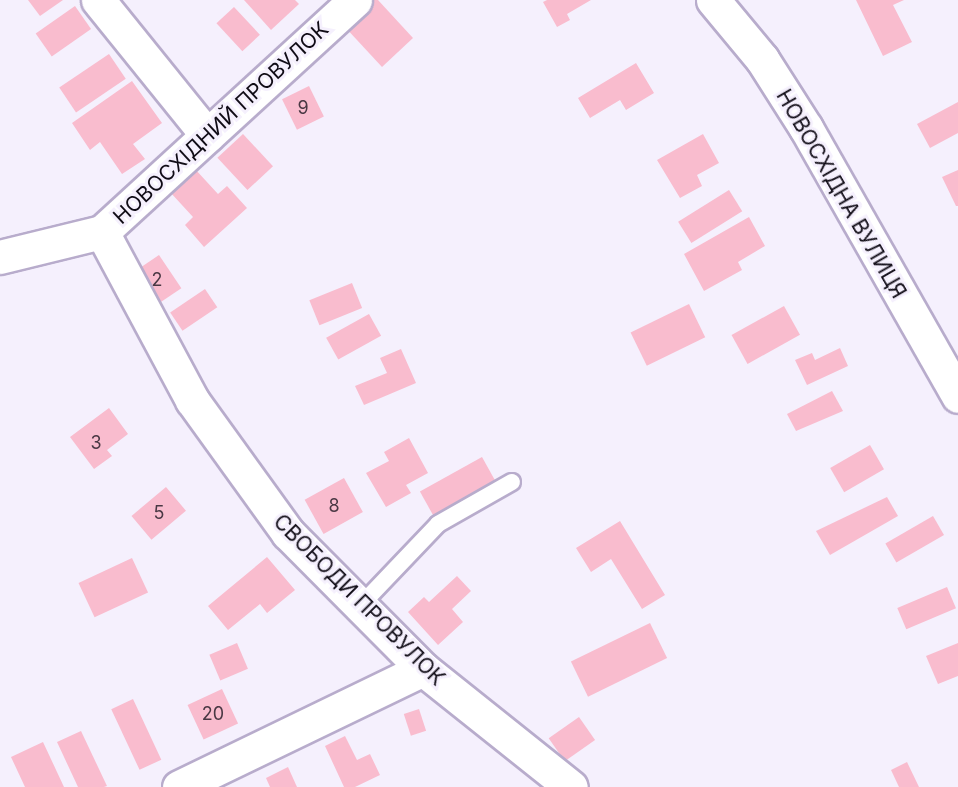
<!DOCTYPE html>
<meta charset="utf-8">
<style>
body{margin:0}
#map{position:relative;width:958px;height:787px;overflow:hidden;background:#f5f0fd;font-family:Inter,sans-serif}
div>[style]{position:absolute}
.building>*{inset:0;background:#f9bcce;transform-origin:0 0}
.roads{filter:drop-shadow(2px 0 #b8accc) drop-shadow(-2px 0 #b8accc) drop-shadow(0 2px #b8accc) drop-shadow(0 -2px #b8accc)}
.lane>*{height:16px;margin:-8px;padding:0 8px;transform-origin:8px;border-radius:8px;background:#fff}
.street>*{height:33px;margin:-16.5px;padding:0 16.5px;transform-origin:16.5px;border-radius:16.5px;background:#fff}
span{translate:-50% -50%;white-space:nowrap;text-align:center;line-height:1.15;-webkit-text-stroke:6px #f5f0fd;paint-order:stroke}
.number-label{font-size:18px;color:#4a3844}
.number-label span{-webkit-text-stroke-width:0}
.street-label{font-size:21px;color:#100c16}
</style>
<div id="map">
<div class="building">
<div style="clip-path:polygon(28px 0,63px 0,40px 16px)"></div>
<div style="clip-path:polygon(244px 0,295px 0,299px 4px,271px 30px)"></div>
<div style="clip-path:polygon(373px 0,378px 0,413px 38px,382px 67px,344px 26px)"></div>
<div style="clip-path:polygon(547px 0,591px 0,567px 14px,570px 20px,557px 27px,543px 2px)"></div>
<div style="clip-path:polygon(856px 0,904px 0,893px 5px,912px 42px,883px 56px)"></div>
<div style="left:75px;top:6px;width:28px;height:48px;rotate:55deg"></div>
<div style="left:234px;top:7px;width:38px;height:24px;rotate:47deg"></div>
<div style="left:109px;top:54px;width:30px;height:60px;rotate:56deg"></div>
<div style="clip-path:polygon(636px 63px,654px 93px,626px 110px,620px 100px,590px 118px,578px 98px)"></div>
<div style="clip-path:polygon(132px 81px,162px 123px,133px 144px,145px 159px,122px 174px,100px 142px,90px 150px,72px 123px)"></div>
<div style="left:309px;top:86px;width:34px;height:30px;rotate:64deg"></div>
<div style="clip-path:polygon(958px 102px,958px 133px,930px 148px,917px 124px)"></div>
<div style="left:243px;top:134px;width:44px;height:35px;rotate:47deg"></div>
<div style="clip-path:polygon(703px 134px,719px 163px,697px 175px,702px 186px,680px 198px,657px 160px)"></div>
<div style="clip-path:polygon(195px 169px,218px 194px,227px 186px,247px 208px,204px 247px,185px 225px,193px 217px,170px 192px)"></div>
<div style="clip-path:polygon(958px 170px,958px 206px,956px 206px,942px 177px)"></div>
<div style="left:729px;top:190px;width:25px;height:60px;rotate:58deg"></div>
<div style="clip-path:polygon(749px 217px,765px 246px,738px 262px,742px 270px,704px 291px,684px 254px)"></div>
<div style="left:159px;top:255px;width:40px;height:32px;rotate:56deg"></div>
<div style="left:352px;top:283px;width:27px;height:46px;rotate:68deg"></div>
<div style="left:205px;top:289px;width:22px;height:42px;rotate:56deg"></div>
<div style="left:689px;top:304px;width:37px;height:65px;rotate:64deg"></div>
<div style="left:784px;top:306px;width:33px;height:60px;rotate:61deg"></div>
<div style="left:369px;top:314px;width:25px;height:49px;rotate:61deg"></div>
<div style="clip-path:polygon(840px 348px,848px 366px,807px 385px,795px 360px,812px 353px,815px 360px)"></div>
<div style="clip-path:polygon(401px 349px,416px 383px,364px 405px,355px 386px,387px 373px,380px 358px)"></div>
<div style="clip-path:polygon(832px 391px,843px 411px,796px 431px,787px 414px)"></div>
<div style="clip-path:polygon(109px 408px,128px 434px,107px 450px,112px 456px,94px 469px,70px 437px)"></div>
<div style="clip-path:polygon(409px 438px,428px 473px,406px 485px,411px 493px,386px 507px,366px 473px,389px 461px,384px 452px)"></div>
<div style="left:870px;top:445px;width:28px;height:46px;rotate:60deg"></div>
<div style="left:482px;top:457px;width:29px;height:71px;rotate:61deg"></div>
<div style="left:344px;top:478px;width:39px;height:45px;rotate:61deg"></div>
<div style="left:166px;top:487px;width:31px;height:45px;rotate:50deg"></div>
<div style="clip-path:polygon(887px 497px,898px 516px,830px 555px,816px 531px)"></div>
<div style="left:933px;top:516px;width:22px;height:55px;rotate:60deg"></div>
<div style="clip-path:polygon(620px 521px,665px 595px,642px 609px,611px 559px,591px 572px,576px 548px)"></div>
<div style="clip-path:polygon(267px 557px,295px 590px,267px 613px,260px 604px,228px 630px,208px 606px)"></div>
<div style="left:132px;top:558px;width:38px;height:59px;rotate:65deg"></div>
<div style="clip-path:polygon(457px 576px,471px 591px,452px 609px,463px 622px,438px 645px,408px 612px,424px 597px,429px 602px)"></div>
<div style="left:947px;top:587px;width:23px;height:54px;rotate:67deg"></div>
<div style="left:650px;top:623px;width:39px;height:88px;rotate:64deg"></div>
<div style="left:237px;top:643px;width:28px;height:30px;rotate:67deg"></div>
<div style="clip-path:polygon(958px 643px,958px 676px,938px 684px,926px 656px)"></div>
<div style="left:222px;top:689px;width:38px;height:38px;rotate:65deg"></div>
<div style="left:133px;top:699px;width:67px;height:24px;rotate:65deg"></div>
<div style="left:419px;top:709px;width:23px;height:16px;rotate:72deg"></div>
<div style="left:579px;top:717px;width:28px;height:37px;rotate:55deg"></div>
<div style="clip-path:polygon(81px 731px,107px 786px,104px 787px,78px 787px,57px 742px)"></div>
<div style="clip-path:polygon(345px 736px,357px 760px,370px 754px,380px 775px,355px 787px,344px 787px,325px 746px)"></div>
<div style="clip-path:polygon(43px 742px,64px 787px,25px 787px,11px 757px)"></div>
<div style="clip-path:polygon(907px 762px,919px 787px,899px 787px,891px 770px)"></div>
<div style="clip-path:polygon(288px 767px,297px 787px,270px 787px,266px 778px)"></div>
</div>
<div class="roads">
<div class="lane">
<div style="left:360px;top:606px;width:113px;rotate:-46.4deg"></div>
<div style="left:438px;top:524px;width:85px;rotate:-29.6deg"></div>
</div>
<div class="street">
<div style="left:98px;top:0;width:174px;rotate:51.1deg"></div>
<div style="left:713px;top:0;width:77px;rotate:50.3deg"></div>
<div style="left:762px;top:59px;width:82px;rotate:57.5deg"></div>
<div style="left:806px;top:128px;width:308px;rotate:60.4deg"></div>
<div style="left:102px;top:232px;width:191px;rotate:61.8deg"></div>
<div style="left:192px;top:400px;width:164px;rotate:54.2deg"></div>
<div style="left:288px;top:533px;width:192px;rotate:45.2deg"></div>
<div style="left:423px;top:669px;width:189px;rotate:38.6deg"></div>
<div style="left:0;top:257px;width:105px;rotate:-13.8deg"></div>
<div style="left:102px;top:232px;width:343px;rotate:-42.5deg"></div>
<div style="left:179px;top:787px;width:271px;rotate:-25.8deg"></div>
</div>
</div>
<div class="number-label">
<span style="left:303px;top:108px">9</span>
<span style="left:157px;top:280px">2</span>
<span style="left:96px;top:443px">3</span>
<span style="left:334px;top:506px">8</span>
<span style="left:159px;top:513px">5</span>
<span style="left:213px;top:714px">20</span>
</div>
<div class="street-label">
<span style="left:221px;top:123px;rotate:-43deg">НОВОСХІДНИЙ ПРОВУЛОК</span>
<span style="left:841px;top:194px;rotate:60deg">НОВОСХІДНА ВУЛИЦЯ</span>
<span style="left:359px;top:600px;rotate:45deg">СВОБОДИ ПРОВУЛОК</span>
</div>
</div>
